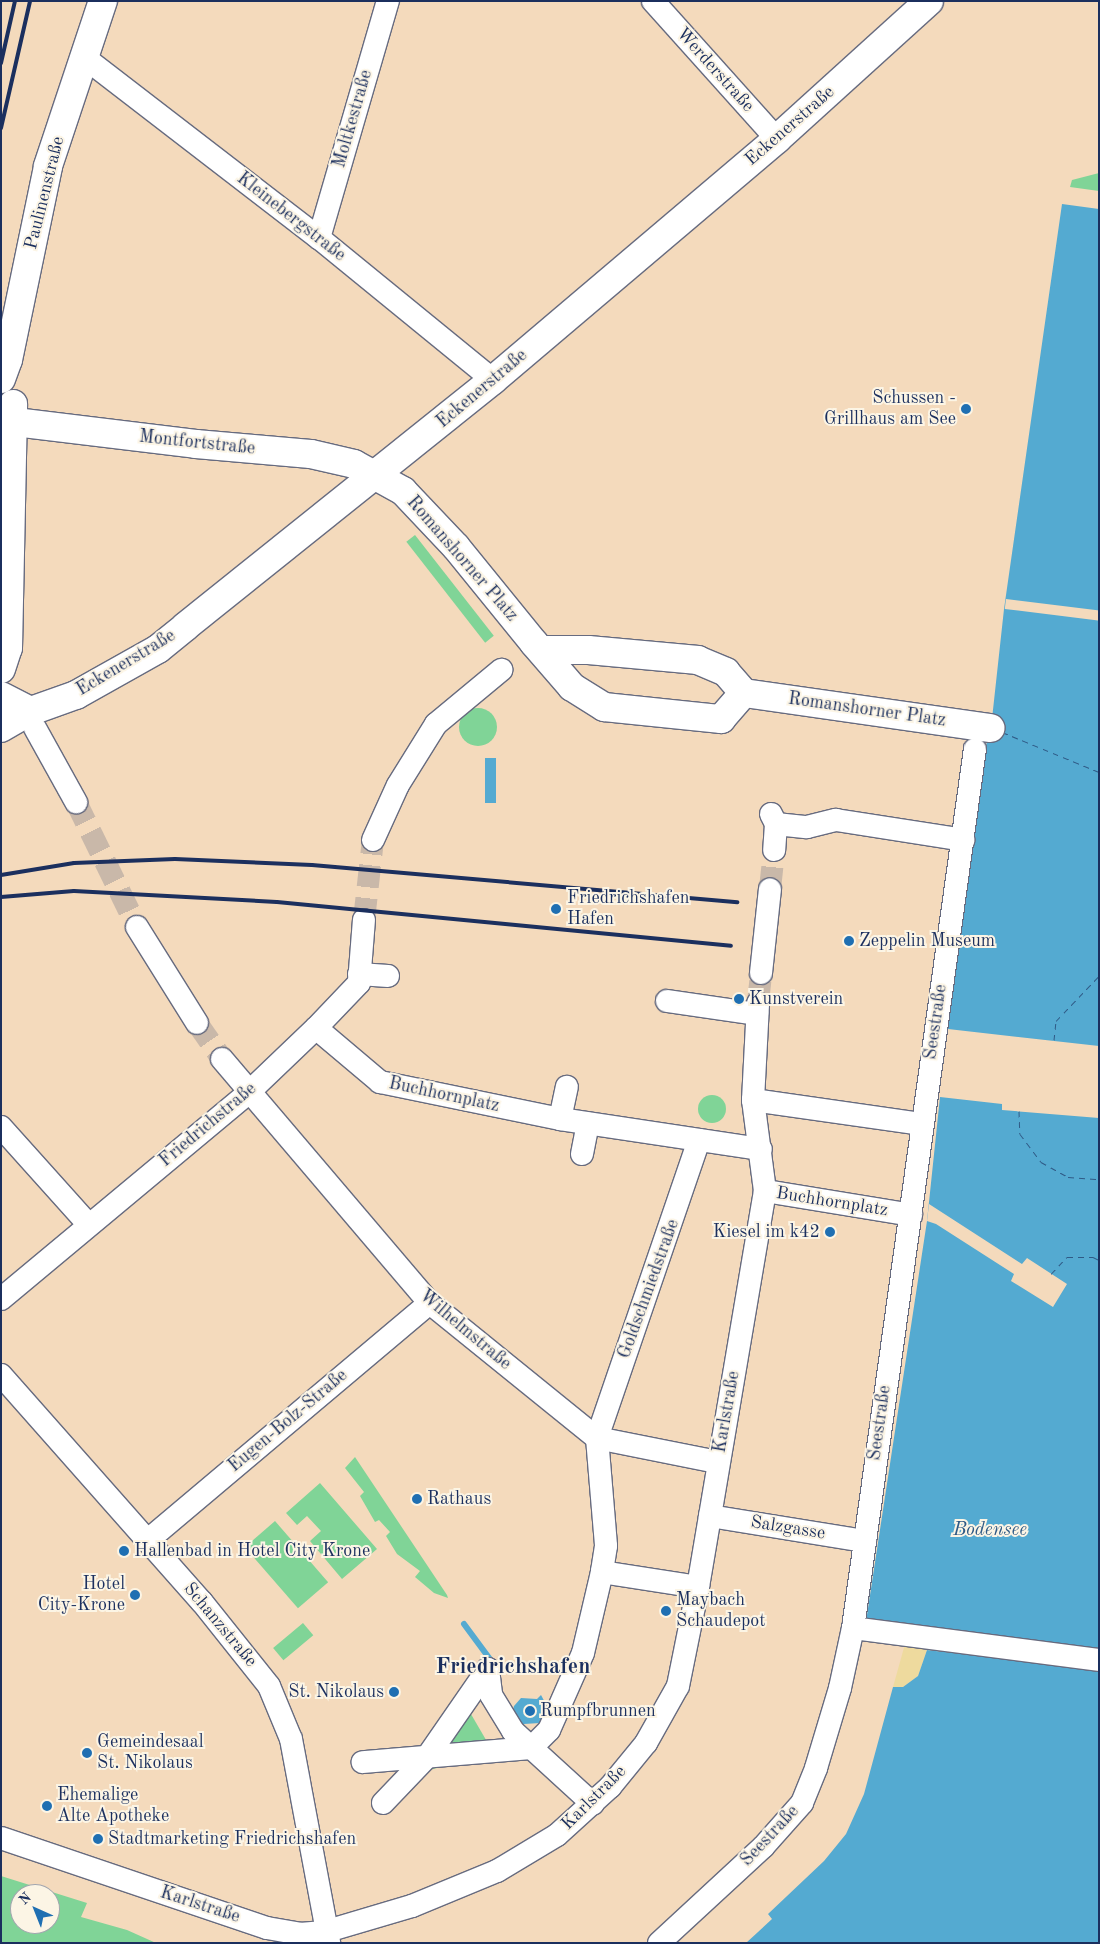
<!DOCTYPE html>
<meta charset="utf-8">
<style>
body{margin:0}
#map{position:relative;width:1100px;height:1944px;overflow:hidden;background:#f4dabc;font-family:"Old Standard TT",serif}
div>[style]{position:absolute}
.green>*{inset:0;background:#80d497;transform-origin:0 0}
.round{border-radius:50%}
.sand>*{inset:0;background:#eeda9e}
.water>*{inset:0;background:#54aad1;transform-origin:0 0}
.pier>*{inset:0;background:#f4dabc;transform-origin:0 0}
.stream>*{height:6px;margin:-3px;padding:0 3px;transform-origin:3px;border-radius:3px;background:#54aad1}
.ferry>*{height:1px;margin-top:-0.5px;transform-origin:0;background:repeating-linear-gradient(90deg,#2f5a86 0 6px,transparent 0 11px)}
.minor-tunnel>*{height:22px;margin-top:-11px;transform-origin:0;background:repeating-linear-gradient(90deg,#c9b8a9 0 22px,transparent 0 33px)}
.roads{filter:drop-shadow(1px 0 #676b7f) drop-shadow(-1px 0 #676b7f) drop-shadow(0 1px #676b7f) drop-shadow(0 -1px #676b7f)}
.minor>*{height:22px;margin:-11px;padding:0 11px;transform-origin:11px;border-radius:11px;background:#fff}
.major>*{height:28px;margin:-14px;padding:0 14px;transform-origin:14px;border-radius:14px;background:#fff}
.rail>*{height:4px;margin:-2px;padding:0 2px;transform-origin:2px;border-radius:2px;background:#1b2f5e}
.dots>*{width:14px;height:14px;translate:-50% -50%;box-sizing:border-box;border:2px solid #fcf5e5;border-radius:50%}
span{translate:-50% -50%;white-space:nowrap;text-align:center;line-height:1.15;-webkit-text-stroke:4px #fcf5e5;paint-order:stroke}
.street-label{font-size:18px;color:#1b2f5e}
.poi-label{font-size:18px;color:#1b2f5e}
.right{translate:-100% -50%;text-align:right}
.left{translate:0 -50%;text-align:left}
.water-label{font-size:19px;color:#2f5a86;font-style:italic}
.district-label{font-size:22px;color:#1b2f5e;font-weight:700}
.frame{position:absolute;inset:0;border:2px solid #1b2f5e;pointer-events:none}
.north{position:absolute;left:10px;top:1884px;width:50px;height:50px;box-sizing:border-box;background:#fcf5e5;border:1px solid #a2a6af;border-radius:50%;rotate:316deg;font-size:14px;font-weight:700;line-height:20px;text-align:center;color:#1b2f5e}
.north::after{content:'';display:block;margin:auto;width:18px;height:22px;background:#1f6fb2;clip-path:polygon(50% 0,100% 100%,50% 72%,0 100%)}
</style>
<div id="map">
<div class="green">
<div style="clip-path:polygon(1099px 173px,1099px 191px,1070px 187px,1072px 180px)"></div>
<div style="left:415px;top:535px;width:128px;height:11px;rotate:52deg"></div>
<div class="round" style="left:459px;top:708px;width:38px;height:38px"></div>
<div class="round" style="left:698px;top:1095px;width:28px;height:28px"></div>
<div style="clip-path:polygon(355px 1457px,447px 1595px,448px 1598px,434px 1593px,415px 1577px,420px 1571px,397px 1554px,386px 1536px,390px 1532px,379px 1520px,375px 1522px,360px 1496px,364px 1492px,345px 1468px)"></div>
<div style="clip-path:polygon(320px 1483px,377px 1549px,342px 1579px,310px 1541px,321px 1531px,307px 1516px,297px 1525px,286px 1513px)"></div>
<div style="left:275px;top:1521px;width:81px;height:40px;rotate:49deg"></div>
<div style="left:303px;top:1623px;width:16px;height:39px;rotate:50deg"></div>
<div style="clip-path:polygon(468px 1709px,489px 1745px,456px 1763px,403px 1777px,399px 1763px)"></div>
<div style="clip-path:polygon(evenodd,1px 1876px,87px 1903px,81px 1917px,127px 1930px,156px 1943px,1px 1943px,1px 1876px,20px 1894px,50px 1894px,50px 1924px,20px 1924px,20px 1894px)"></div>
</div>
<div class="sand">
<div style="clip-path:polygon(905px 1644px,927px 1650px,918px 1676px,903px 1687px,893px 1687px)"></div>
</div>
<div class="water">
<div style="clip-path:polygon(1062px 204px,1099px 209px,1099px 1046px,948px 1029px,983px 756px,991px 728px,1004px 609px)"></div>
<div style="left:485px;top:758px;width:11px;height:45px"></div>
<div style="clip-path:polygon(940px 1097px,1002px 1104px,1002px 1110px,1099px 1118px,1099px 1654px,865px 1628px,927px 1221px)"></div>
<div style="clip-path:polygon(927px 1650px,1099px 1670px,1099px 1943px,746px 1943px,772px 1919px,768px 1914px,824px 1861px,846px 1834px,864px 1794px,893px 1687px,903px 1687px,918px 1676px)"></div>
<div style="clip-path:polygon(541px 1695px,548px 1708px,540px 1723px,524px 1724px,520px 1729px,512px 1713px,514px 1706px,521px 1698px,537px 1699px)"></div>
</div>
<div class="pier">
<div style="left:1006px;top:599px;width:94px;height:10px;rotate:7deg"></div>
<div style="clip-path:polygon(929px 1204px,1022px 1264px,1027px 1258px,1067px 1284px,1053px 1307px,1011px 1281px,1014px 1274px,936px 1224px,927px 1221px)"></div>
</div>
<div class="stream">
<div style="left:464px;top:1624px;width:47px;rotate:53.6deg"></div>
</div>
<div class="ferry">
<div style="left:1002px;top:732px;width:105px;rotate:22.4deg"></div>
<div style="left:1054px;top:1040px;width:19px;rotate:-84deg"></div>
<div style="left:1056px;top:1021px;width:62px;rotate:-46.3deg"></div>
<div style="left:1019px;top:1111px;width:23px;rotate:88deg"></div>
<div style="left:1020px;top:1134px;width:35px;rotate:53deg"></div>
<div style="left:1041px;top:1162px;width:31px;rotate:29deg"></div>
<div style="left:1068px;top:1177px;width:31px;rotate:4deg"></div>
<div style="left:1051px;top:1274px;width:23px;rotate:-47deg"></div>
<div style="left:1067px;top:1257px;width:26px"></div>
<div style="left:1093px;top:1257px;width:7px;rotate:27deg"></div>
</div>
<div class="minor-tunnel">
<div style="left:76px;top:802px;width:139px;rotate:64deg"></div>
<div style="left:770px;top:889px;width:39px;rotate:-84deg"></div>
<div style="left:364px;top:920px;width:81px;rotate:-83.6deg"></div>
<div style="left:758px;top:1003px;width:30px;rotate:-84deg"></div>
<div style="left:197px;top:1023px;width:44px;rotate:55.2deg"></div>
</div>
<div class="roads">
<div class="minor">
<div style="left:653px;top:1px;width:186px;rotate:48.1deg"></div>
<div style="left:85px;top:58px;width:295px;rotate:37.6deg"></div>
<div style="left:319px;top:238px;width:225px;rotate:39.2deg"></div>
<div style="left:319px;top:238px;width:247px;rotate:-73.8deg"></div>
<div style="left:35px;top:728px;width:85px;rotate:61deg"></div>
<div style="left:771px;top:814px;width:11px;rotate:63deg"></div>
<div style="left:776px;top:824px;width:26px;rotate:94deg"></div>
<div style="left:776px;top:824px;width:31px;rotate:6deg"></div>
<div style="left:807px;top:827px;width:30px;rotate:-14deg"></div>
<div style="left:836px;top:820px;width:129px;rotate:8.9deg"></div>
<div style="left:373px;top:840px;width:60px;rotate:-65.6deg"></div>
<div style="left:398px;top:785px;width:72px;rotate:-58.1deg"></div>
<div style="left:436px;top:724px;width:85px;rotate:-39.7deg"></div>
<div style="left:137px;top:927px;width:113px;rotate:58deg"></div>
<div style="left:761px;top:973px;width:84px;rotate:-83.9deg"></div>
<div style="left:359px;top:974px;width:29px;rotate:4deg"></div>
<div style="left:667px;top:1001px;width:91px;rotate:8.2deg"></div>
<div style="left:316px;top:1028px;width:84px;rotate:40.2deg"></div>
<div style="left:380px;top:1082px;width:184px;rotate:11.6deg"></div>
<div style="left:560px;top:1119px;width:203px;rotate:8.5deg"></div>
<div style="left:222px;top:1059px;width:321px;rotate:49.6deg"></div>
<div style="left:430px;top:1303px;width:215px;rotate:39deg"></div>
<div style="left:597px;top:1438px;width:108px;rotate:85.2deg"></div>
<div style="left:606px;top:1546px;width:26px;rotate:99deg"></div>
<div style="left:602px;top:1572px;width:83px;rotate:103.2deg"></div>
<div style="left:583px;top:1653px;width:84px;rotate:113.8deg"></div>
<div style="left:549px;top:1730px;width:25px;rotate:135deg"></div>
<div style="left:531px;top:1748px;width:169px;rotate:175.2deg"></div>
<div style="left:753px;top:1100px;width:171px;rotate:8.1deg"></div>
<div style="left:560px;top:1119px;width:33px;rotate:-78deg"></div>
<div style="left:1px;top:1127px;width:130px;rotate:48.1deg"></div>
<div style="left:699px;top:1140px;width:315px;rotate:108.9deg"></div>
<div style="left:597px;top:1438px;width:122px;rotate:11.3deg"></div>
<div style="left:582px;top:1154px;width:31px;rotate:-79deg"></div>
<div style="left:765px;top:1191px;width:148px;rotate:9.3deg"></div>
<div style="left:1px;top:1299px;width:322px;rotate:-39.8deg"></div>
<div style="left:248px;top:1093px;width:94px;rotate:-43.7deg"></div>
<div style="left:316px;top:1028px;width:62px;rotate:-46.3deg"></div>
<div style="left:359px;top:983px;width:63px;rotate:-85.5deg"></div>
<div style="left:1px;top:1375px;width:303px;rotate:48.5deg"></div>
<div style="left:202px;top:1602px;width:107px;rotate:51.4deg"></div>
<div style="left:269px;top:1686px;width:57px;rotate:67.5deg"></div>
<div style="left:291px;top:1739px;width:208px;rotate:79.4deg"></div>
<div style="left:710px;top:1516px;width:157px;rotate:9.2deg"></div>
<div style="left:147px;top:1541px;width:370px;rotate:-40.1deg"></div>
<div style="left:602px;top:1572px;width:97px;rotate:8.9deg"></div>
<div style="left:853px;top:1628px;width:248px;rotate:7.4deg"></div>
<div style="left:488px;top:1669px;width:26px;rotate:83deg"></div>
<div style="left:491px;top:1695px;width:42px;rotate:58.6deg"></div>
<div style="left:513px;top:1731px;width:108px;rotate:42.4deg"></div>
<div style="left:383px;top:1803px;width:64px;rotate:-46.3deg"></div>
<div style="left:427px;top:1757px;width:107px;rotate:-55.3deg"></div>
<div style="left:1px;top:1838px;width:281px;rotate:18.7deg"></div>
<div style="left:267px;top:1928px;width:34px;rotate:10deg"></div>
<div style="left:300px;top:1934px;width:24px;rotate:-5deg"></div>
<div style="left:324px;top:1932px;width:92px;rotate:-16.5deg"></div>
<div style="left:412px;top:1906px;width:92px;rotate:-22.4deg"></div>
<div style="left:497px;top:1871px;width:70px;rotate:-31deg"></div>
<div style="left:557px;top:1835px;width:72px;rotate:-42.2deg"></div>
<div style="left:610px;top:1787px;width:57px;rotate:-50.7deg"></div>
<div style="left:646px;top:1743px;width:65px;rotate:-60.7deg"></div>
<div style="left:678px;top:1686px;width:101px;rotate:-78.6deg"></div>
<div style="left:698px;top:1587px;width:402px;rotate:-80.4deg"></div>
<div style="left:765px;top:1191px;width:92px;rotate:-97.5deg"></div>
<div style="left:753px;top:1100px;width:97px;rotate:-87deg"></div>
<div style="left:659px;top:1943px;width:142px;rotate:-42.7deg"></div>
<div style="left:763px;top:1847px;width:59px;rotate:-48.4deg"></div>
<div style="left:802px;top:1803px;width:38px;rotate:-68deg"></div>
<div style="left:816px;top:1768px;width:84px;rotate:-73.3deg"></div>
<div style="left:840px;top:1688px;width:61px;rotate:-77.8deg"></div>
<div style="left:853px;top:1628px;width:887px;rotate:-82.1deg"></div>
</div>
<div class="major">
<div style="left:1px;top:379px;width:20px;rotate:-70deg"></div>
<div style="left:8px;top:360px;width:198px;rotate:-78.3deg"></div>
<div style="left:48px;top:166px;width:174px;rotate:-71.6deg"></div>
<div style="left:1px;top:412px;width:17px;rotate:36deg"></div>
<div style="left:15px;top:422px;width:182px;rotate:6.9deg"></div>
<div style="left:196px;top:444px;width:115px;rotate:5deg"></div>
<div style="left:311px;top:454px;width:44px;rotate:13.1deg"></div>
<div style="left:354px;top:464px;width:56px;rotate:28.9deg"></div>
<div style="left:403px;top:491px;width:77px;rotate:46.6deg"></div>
<div style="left:456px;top:547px;width:124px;rotate:50.9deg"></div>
<div style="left:534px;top:643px;width:58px;rotate:49.2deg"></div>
<div style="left:572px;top:687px;width:38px;rotate:32deg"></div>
<div style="left:604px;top:707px;width:118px;rotate:5.9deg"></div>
<div style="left:721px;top:719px;width:35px;rotate:-49deg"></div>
<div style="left:744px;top:693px;width:28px;rotate:-131deg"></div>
<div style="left:726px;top:672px;width:30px;rotate:-157deg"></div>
<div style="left:698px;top:660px;width:110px;rotate:-174.8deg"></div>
<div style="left:588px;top:650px;width:47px;rotate:180deg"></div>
<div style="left:1px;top:669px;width:22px;rotate:-72deg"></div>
<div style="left:8px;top:648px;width:244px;rotate:-88.8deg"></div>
<div style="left:744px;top:693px;width:249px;rotate:8.1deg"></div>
<div style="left:1px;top:696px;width:34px;rotate:27deg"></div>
<div style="left:1px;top:728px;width:34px;rotate:-30deg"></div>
<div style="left:31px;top:711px;width:48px;rotate:-19.6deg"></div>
<div style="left:76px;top:695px;width:94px;rotate:-29.3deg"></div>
<div style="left:158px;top:649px;width:36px;rotate:-39deg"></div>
<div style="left:186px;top:626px;width:393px;rotate:-38.7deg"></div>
<div style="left:493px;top:380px;width:372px;rotate:-40.3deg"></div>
<div style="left:777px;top:139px;width:205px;rotate:-42.2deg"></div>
</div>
</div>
<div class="rail">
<div style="left:1px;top:63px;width:64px;rotate:-77.3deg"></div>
<div style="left:1px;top:128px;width:130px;rotate:-77.1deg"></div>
<div style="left:1px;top:875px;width:74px;rotate:-9.3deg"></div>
<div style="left:74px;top:863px;width:101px;rotate:-2.3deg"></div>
<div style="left:175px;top:859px;width:137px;rotate:2.5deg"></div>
<div style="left:312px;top:865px;width:427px;rotate:5deg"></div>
<div style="left:1px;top:897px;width:73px;rotate:-4.7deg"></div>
<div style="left:74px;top:891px;width:203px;rotate:3.1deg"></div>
<div style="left:277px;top:902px;width:456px;rotate:5.5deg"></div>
</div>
<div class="dots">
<div style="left:966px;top:409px;background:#1f6fb2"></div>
<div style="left:556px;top:909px;background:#1f6fb2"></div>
<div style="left:849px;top:941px;background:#1f6fb2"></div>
<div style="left:739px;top:999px;background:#1f6fb2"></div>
<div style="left:830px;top:1232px;background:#1f6fb2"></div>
<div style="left:417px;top:1499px;background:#1f6fb2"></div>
<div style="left:124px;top:1551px;background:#1f6fb2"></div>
<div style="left:135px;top:1595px;background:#1f6fb2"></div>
<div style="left:666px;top:1611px;background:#1f6fb2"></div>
<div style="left:394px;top:1692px;background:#1f6fb2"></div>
<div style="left:530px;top:1711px;background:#1f6fb2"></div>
<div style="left:87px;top:1753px;background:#1f6fb2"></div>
<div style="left:47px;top:1806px;background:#1f6fb2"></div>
<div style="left:98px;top:1839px;background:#1f6fb2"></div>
</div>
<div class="street-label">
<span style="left:715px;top:70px;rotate:48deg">Werderstraße</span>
<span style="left:353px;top:119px;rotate:-74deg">Moltkestraße</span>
<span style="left:790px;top:126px;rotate:-41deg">Eckenerstraße</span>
<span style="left:45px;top:193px;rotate:-76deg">Paulinenstraße</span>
<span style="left:291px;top:217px;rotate:38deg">Kleinebergstraße</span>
<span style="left:482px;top:389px;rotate:-40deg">Eckenerstraße</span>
<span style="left:197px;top:443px;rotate:6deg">Montfortstraße</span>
<span style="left:462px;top:559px;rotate:49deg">Romanshorner Platz</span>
<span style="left:126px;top:663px;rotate:-31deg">Eckenerstraße</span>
<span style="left:867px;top:710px;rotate:8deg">Romanshorner Platz</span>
<span style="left:936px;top:1022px;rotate:-82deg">Seestraße</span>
<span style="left:444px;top:1095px;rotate:12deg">Buchhornplatz</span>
<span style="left:208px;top:1125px;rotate:-40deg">Friedrichstraße</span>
<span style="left:832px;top:1202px;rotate:9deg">Buchhornplatz</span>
<span style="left:649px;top:1289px;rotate:-70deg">Goldschmiedstraße</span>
<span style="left:465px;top:1330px;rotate:40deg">Wilhelmstraße</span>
<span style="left:727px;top:1412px;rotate:-80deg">Karlstraße</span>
<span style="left:288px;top:1421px;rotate:-40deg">Eugen-Bolz-Straße</span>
<span style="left:880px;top:1423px;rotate:-82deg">Seestraße</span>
<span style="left:788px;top:1528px;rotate:9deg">Salzgasse</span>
<span style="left:220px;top:1625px;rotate:50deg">Schanzstraße</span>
<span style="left:594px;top:1798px;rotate:-45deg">Karlstraße</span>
<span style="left:770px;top:1836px;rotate:-47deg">Seestraße</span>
<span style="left:200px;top:1905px;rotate:18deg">Karlstraße</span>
</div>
<div class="poi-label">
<span class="right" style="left:956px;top:409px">Schussen -<br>Grillhaus am See</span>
<span class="left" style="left:567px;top:909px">Friedrichshafen<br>Hafen</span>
<span class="left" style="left:859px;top:941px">Zeppelin Museum</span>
<span class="left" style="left:749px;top:999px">Kunstverein</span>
<span class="right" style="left:820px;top:1232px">Kiesel im k42</span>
<span class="left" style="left:427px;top:1499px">Rathaus</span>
<span class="left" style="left:134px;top:1551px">Hallenbad in Hotel City Krone</span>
<span class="right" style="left:125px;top:1595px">Hotel<br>City-Krone</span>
<span class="left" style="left:676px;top:1611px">Maybach<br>Schaudepot</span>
<span class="right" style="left:384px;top:1692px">St. Nikolaus</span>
<span class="left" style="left:540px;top:1711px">Rumpfbrunnen</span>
<span class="left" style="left:97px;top:1753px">Gemeindesaal<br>St. Nikolaus</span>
<span class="left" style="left:57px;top:1806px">Ehemalige<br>Alte Apotheke</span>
<span class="left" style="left:108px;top:1839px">Stadtmarketing Friedrichshafen</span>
</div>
<div class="water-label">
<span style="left:990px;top:1531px">Bodensee</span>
</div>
<div class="district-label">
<span style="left:513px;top:1668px">Friedrichshafen</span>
</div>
<div class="frame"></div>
<div class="north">N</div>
</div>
